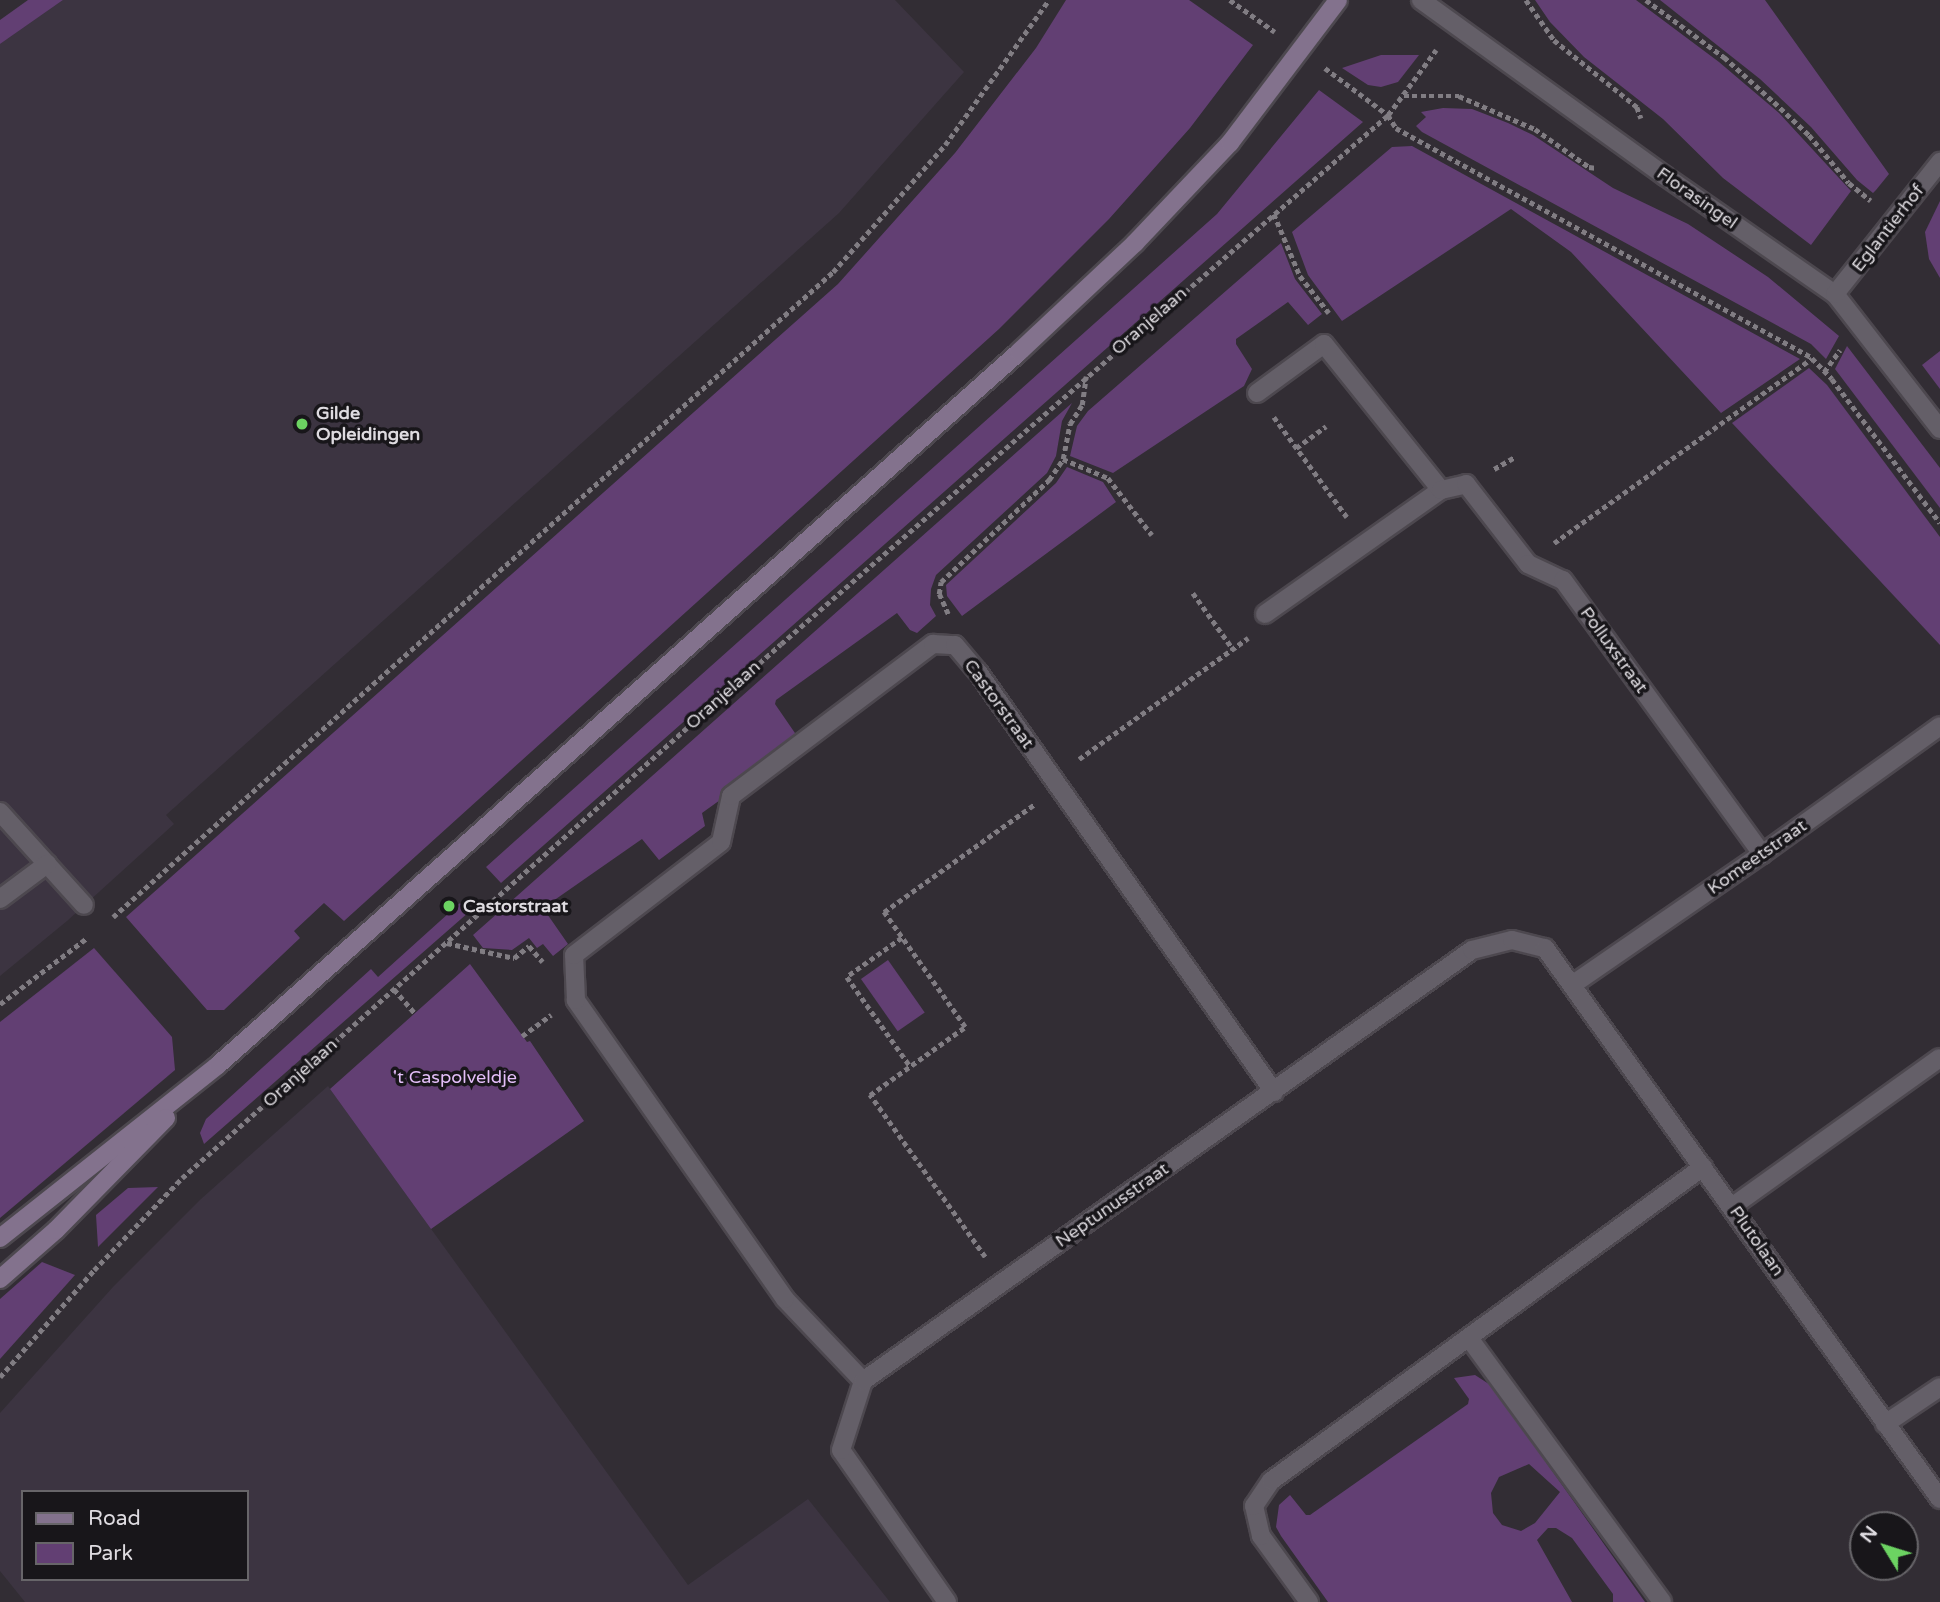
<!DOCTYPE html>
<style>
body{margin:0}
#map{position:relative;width:1940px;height:1602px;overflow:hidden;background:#322d34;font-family:"Varela Round",sans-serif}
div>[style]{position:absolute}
.built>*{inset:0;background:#3c3441}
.green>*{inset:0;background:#623f73;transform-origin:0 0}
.path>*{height:4.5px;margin-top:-2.25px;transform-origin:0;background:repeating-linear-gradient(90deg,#817d83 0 5px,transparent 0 8.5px)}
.roads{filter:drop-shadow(2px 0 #4d484f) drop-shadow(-2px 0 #4d484f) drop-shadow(0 2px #4d484f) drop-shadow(0 -2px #4d484f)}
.lane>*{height:18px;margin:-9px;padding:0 9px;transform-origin:9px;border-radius:9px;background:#645f68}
.street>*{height:18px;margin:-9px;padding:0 9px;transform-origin:9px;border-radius:9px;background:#645f68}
.secondary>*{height:18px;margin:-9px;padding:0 9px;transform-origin:9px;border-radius:9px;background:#83728d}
.dots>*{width:19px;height:19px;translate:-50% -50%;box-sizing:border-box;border:4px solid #18161a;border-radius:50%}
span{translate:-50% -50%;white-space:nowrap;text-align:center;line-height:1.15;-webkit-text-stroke:7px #18161a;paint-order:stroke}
.street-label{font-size:18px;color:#dedbe0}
.poi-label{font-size:18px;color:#dedbe0;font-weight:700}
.left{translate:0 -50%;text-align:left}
.park-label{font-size:18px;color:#e4bff9}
.legend{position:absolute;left:21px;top:1490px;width:228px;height:91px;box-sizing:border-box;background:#18161a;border:2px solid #676569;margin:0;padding:9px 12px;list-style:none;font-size:21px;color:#dedbe0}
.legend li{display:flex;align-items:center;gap:14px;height:35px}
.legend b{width:35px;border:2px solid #676569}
.north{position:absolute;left:1849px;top:1511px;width:70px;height:70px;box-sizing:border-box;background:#18161a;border:2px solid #676569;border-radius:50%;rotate:308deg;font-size:19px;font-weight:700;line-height:28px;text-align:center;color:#dedbe0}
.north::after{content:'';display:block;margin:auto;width:24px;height:32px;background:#6cd362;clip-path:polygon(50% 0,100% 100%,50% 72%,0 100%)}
</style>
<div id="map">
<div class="built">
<div style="clip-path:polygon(63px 0,895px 0,964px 72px,839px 213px,166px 815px,174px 824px,67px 921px,0 976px,0 44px)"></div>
<div style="clip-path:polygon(evenodd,328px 1086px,688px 1585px,808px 1499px,890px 1602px,25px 1602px,0 1571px,0 1413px,113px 1287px,201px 1199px,328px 1086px,23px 1492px,247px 1492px,247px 1579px,23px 1579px,23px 1492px)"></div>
</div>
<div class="green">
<div style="clip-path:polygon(28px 0,63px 0,0 44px,0 20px)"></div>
<div style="clip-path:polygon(1066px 0,1189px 0,1253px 45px,1190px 128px,1109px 219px,999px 329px,344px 921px,324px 903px,294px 931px,300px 938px,224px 1010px,207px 1010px,126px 917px,838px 284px,955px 153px,1036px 48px)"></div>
<div style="clip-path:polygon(1535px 0,1636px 0,1719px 62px,1779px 113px,1851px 191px,1811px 245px,1723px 178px,1663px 119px,1584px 57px,1550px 22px)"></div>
<div style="clip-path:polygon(1660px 0,1765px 0,1889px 174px,1876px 190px,1873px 193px,1857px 180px,1811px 127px,1760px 79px)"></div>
<div style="clip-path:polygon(1381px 55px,1419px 55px,1398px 82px,1381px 87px,1368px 85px,1342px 68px)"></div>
<div style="clip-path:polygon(1319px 90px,1363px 122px,501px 883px,486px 867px,1217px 214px)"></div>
<div style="clip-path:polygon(1443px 108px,1472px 109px,1508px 123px,1533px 135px,1613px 188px,1688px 224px,1768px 277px,1839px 336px,1826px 359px,1811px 344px,1422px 132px,1416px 126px,1426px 117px,1421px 112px)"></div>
<div style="clip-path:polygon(1412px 146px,1516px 203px,1800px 359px,1721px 413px,1571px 252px,1511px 209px,1342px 321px,1308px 275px,1292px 232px,1392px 147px)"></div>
<div style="clip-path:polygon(1940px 201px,1940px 278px,1929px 259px,1925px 232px)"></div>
<div style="clip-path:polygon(1281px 243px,1295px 279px,1322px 314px,1308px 325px,1288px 302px,1236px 339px,1236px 344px,1252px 369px,1244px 386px,1113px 473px,1070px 456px,1077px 426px,1088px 411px)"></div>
<div style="clip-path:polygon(1847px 346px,1940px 468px,1940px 508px,1835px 369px)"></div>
<div style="clip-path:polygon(1940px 351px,1940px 389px,1922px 365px)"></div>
<div style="clip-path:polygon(1809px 368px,1827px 385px,1940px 537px,1940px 645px,1732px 423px)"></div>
<div style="clip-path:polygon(1072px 403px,1062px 421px,1056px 456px,1047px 473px,936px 575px,931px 589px,930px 605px,936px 616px,917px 633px,910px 630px,897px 613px,776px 700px,775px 704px,797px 736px,791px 749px,702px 813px,705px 826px,659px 860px,642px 839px,543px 908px,568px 944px,553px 956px,543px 944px,537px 948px,529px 938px,512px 950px,483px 948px,473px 935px)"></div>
<div style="clip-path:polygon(1067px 467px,1103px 482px,1116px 502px,962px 616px,947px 596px,946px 585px,1056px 483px)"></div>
<div style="clip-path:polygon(460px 903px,469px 912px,204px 1144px,200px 1133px,206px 1119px,371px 969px,378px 977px)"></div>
<div style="clip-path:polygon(94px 948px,172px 1037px,175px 1070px,0 1218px,0 1022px)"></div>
<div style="left:888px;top:960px;width:64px;height:33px;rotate:55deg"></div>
<div style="clip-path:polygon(470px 964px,527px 1042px,530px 1041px,584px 1121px,431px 1229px,330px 1089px)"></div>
<div style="clip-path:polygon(158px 1187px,98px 1247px,96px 1215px,128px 1188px)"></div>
<div style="clip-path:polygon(42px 1262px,75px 1275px,0 1359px,0 1299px)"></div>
<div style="clip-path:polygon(evenodd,1475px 1375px,1492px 1386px,1645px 1602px,1613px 1602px,1613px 1594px,1572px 1538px,1556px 1528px,1548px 1528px,1537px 1540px,1572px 1602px,1328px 1602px,1281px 1536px,1276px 1527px,1279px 1505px,1290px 1495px,1306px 1515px,1310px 1515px,1468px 1404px,1469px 1399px,1454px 1378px,1475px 1375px,1529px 1464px,1560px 1492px,1535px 1523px,1521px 1531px,1502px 1525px,1493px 1513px,1491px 1493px,1499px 1477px,1529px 1464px)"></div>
</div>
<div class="path">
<div style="left:1230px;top:0;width:55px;rotate:35.4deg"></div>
<div style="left:1526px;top:0;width:49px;rotate:55deg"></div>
<div style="left:1554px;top:40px;width:107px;rotate:38.9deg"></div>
<div style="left:1637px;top:107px;width:12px;rotate:70deg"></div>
<div style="left:1646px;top:0;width:97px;rotate:36.2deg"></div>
<div style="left:1724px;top:57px;width:67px;rotate:42deg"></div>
<div style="left:1774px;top:102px;width:48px;rotate:43.3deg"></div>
<div style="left:1809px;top:135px;width:62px;rotate:50.2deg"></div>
<div style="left:1849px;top:183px;width:28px;rotate:39deg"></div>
<div style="left:1325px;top:68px;width:79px;rotate:36.7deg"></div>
<div style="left:1388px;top:115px;width:15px;rotate:58deg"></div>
<div style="left:1396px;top:128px;width:475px;rotate:28.9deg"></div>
<div style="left:1812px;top:358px;width:29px;rotate:46deg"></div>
<div style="left:1832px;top:379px;width:180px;rotate:53.1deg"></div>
<div style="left:1404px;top:96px;width:55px"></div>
<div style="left:1459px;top:96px;width:83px;rotate:23.5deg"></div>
<div style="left:1535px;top:129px;width:66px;rotate:35.1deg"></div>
<div style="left:1589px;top:167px;width:8px;rotate:7deg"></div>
<div style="left:1274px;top:214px;width:67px;rotate:67.2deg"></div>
<div style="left:1300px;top:276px;width:47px;rotate:51.9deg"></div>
<div style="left:1824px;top:372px;width:27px;rotate:-54deg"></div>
<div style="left:1274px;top:417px;width:124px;rotate:53.9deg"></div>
<div style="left:1296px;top:448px;width:37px;rotate:-36deg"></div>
<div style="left:1063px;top:459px;width:49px;rotate:22.9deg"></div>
<div style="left:1108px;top:478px;width:72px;rotate:52.3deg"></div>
<div style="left:1494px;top:469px;width:24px;rotate:-30deg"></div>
<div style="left:1554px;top:543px;width:317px;rotate:-35.6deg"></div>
<div style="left:1193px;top:593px;width:69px;rotate:54.5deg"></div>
<div style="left:948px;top:614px;width:22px;rotate:-114deg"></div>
<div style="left:939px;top:594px;width:12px;rotate:-81deg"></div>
<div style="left:941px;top:582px;width:149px;rotate:-43.4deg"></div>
<div style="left:1049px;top:480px;width:25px;rotate:-56deg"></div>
<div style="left:1063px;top:459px;width:36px;rotate:-79deg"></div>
<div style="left:1070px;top:424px;width:22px;rotate:-58deg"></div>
<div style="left:1082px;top:405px;width:29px;rotate:-82deg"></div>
<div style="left:1079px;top:759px;width:208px;rotate:-35.6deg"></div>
<div style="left:113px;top:917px;width:967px;rotate:-41.86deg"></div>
<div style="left:833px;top:272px;width:169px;rotate:-48.6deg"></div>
<div style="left:945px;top:145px;width:178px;rotate:-54.4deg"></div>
<div style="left:902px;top:938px;width:67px;rotate:144.7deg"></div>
<div style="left:847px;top:977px;width:109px;rotate:54.7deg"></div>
<div style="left:447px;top:943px;width:69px;rotate:12.6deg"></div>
<div style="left:514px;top:958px;width:19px;rotate:-39deg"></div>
<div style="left:529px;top:946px;width:21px;rotate:49deg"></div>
<div style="left:394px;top:989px;width:32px;rotate:49deg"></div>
<div style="left:0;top:1004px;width:109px;rotate:-37.2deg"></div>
<div style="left:522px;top:1036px;width:36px;rotate:-36deg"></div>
<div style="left:985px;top:1257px;width:199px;rotate:-125.4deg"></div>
<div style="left:870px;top:1095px;width:117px;rotate:-35.6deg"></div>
<div style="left:965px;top:1027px;width:141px;rotate:-125.2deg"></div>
<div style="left:884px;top:912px;width:186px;rotate:-35.6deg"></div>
<div style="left:0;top:1377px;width:142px;rotate:-48.7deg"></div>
<div style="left:94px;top:1270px;width:127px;rotate:-46.3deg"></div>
<div style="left:182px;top:1178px;width:802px;rotate:-41.72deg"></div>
<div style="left:781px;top:644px;width:805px;rotate:-41.07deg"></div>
<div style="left:1388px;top:115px;width:81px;rotate:-53.6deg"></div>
</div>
<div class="roads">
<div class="lane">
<div style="left:1265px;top:614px;width:215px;rotate:-35.2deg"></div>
<div style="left:0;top:812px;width:125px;rotate:47.9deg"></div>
<div style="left:0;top:899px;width:59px;rotate:-36.7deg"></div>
<div style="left:1469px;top:1338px;width:327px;rotate:53.8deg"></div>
<div style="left:1309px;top:1602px;width:82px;rotate:-126deg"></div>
<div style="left:1261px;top:1536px;width:31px;rotate:-103deg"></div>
<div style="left:1254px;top:1506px;width:30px;rotate:-56deg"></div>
<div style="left:1271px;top:1481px;width:534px;rotate:-36.01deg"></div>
</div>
<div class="street">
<div style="left:1421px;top:0;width:301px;rotate:35.8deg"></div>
<div style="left:1665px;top:176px;width:207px;rotate:34.8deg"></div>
<div style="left:1835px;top:294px;width:171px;rotate:52.1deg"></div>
<div style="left:1835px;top:294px;width:169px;rotate:-51.5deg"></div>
<div style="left:1257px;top:393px;width:83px;rotate:-36.2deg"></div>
<div style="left:1324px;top:344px;width:187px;rotate:51.3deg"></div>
<div style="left:1441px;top:490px;width:26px;rotate:-13deg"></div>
<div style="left:1466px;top:484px;width:101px;rotate:52.2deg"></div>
<div style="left:1528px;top:564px;width:38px;rotate:25deg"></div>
<div style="left:1563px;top:580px;width:339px;rotate:54deg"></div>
<div style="left:1572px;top:985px;width:231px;rotate:-34.6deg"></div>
<div style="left:1762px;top:854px;width:219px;rotate:-35.7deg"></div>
<div style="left:1733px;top:1206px;width:254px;rotate:-35.6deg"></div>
<div style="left:863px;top:1381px;width:113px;rotate:-133.6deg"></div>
<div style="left:785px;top:1299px;width:365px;rotate:-125deg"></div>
<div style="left:576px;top:1000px;width:45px;rotate:-92.5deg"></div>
<div style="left:574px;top:955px;width:185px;rotate:-37.5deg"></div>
<div style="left:721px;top:842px;width:47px;rotate:-77.7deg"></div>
<div style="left:731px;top:796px;width:253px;rotate:-37deg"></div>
<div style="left:933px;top:644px;width:22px;rotate:3deg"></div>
<div style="left:955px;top:645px;width:35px;rotate:50deg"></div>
<div style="left:978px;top:672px;width:514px;rotate:54.83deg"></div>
<div style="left:1885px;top:1424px;width:66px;rotate:-33.9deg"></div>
<div style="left:947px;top:1602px;width:185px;rotate:-124.9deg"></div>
<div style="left:841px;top:1450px;width:72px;rotate:-72.3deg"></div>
<div style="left:863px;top:1381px;width:746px;rotate:-35.29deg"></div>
<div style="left:1472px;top:950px;width:41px;rotate:-14deg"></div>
<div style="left:1512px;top:940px;width:34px;rotate:14deg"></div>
<div style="left:1545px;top:948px;width:678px;rotate:54.36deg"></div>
</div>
<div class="secondary">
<div style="left:0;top:1238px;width:278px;rotate:-38.4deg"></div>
<div style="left:218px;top:1065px;width:1072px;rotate:-41.67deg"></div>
<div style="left:1019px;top:352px;width:159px;rotate:-43.2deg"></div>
<div style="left:1135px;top:243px;width:138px;rotate:-46.5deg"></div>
<div style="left:1230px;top:143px;width:179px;rotate:-52.9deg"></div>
<div style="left:0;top:1279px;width:74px;rotate:-41.2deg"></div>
<div style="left:56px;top:1230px;width:157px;rotate:-45.5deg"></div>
</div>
</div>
<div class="dots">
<div style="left:302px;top:424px;background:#6cd362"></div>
<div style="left:449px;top:906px;background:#6cd362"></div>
</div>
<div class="street-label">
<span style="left:1697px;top:198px;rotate:35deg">Florasingel</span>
<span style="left:1888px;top:228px;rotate:-52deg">Eglantierhof</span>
<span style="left:1149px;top:321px;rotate:-41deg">Oranjelaan</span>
<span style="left:1614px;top:650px;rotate:54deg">Polluxstraat</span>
<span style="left:723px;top:695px;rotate:-42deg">Oranjelaan</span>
<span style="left:999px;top:704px;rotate:54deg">Castorstraat</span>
<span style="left:1757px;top:857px;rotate:-35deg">Komeetstraat</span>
<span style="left:300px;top:1073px;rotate:-42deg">Oranjelaan</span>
<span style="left:1112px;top:1205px;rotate:-35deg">Neptunusstraat</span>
<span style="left:1757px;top:1241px;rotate:55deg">Plutolaan</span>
</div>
<div class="poi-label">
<span class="left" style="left:316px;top:424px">Gilde<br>Opleidingen</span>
<span class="left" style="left:463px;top:906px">Castorstraat</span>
</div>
<div class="park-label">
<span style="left:455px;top:1077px">'t Caspolveldje</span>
</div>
<ul class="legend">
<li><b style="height:9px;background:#83728d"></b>Road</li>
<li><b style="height:19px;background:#623f73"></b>Park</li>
</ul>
<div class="north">N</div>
</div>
